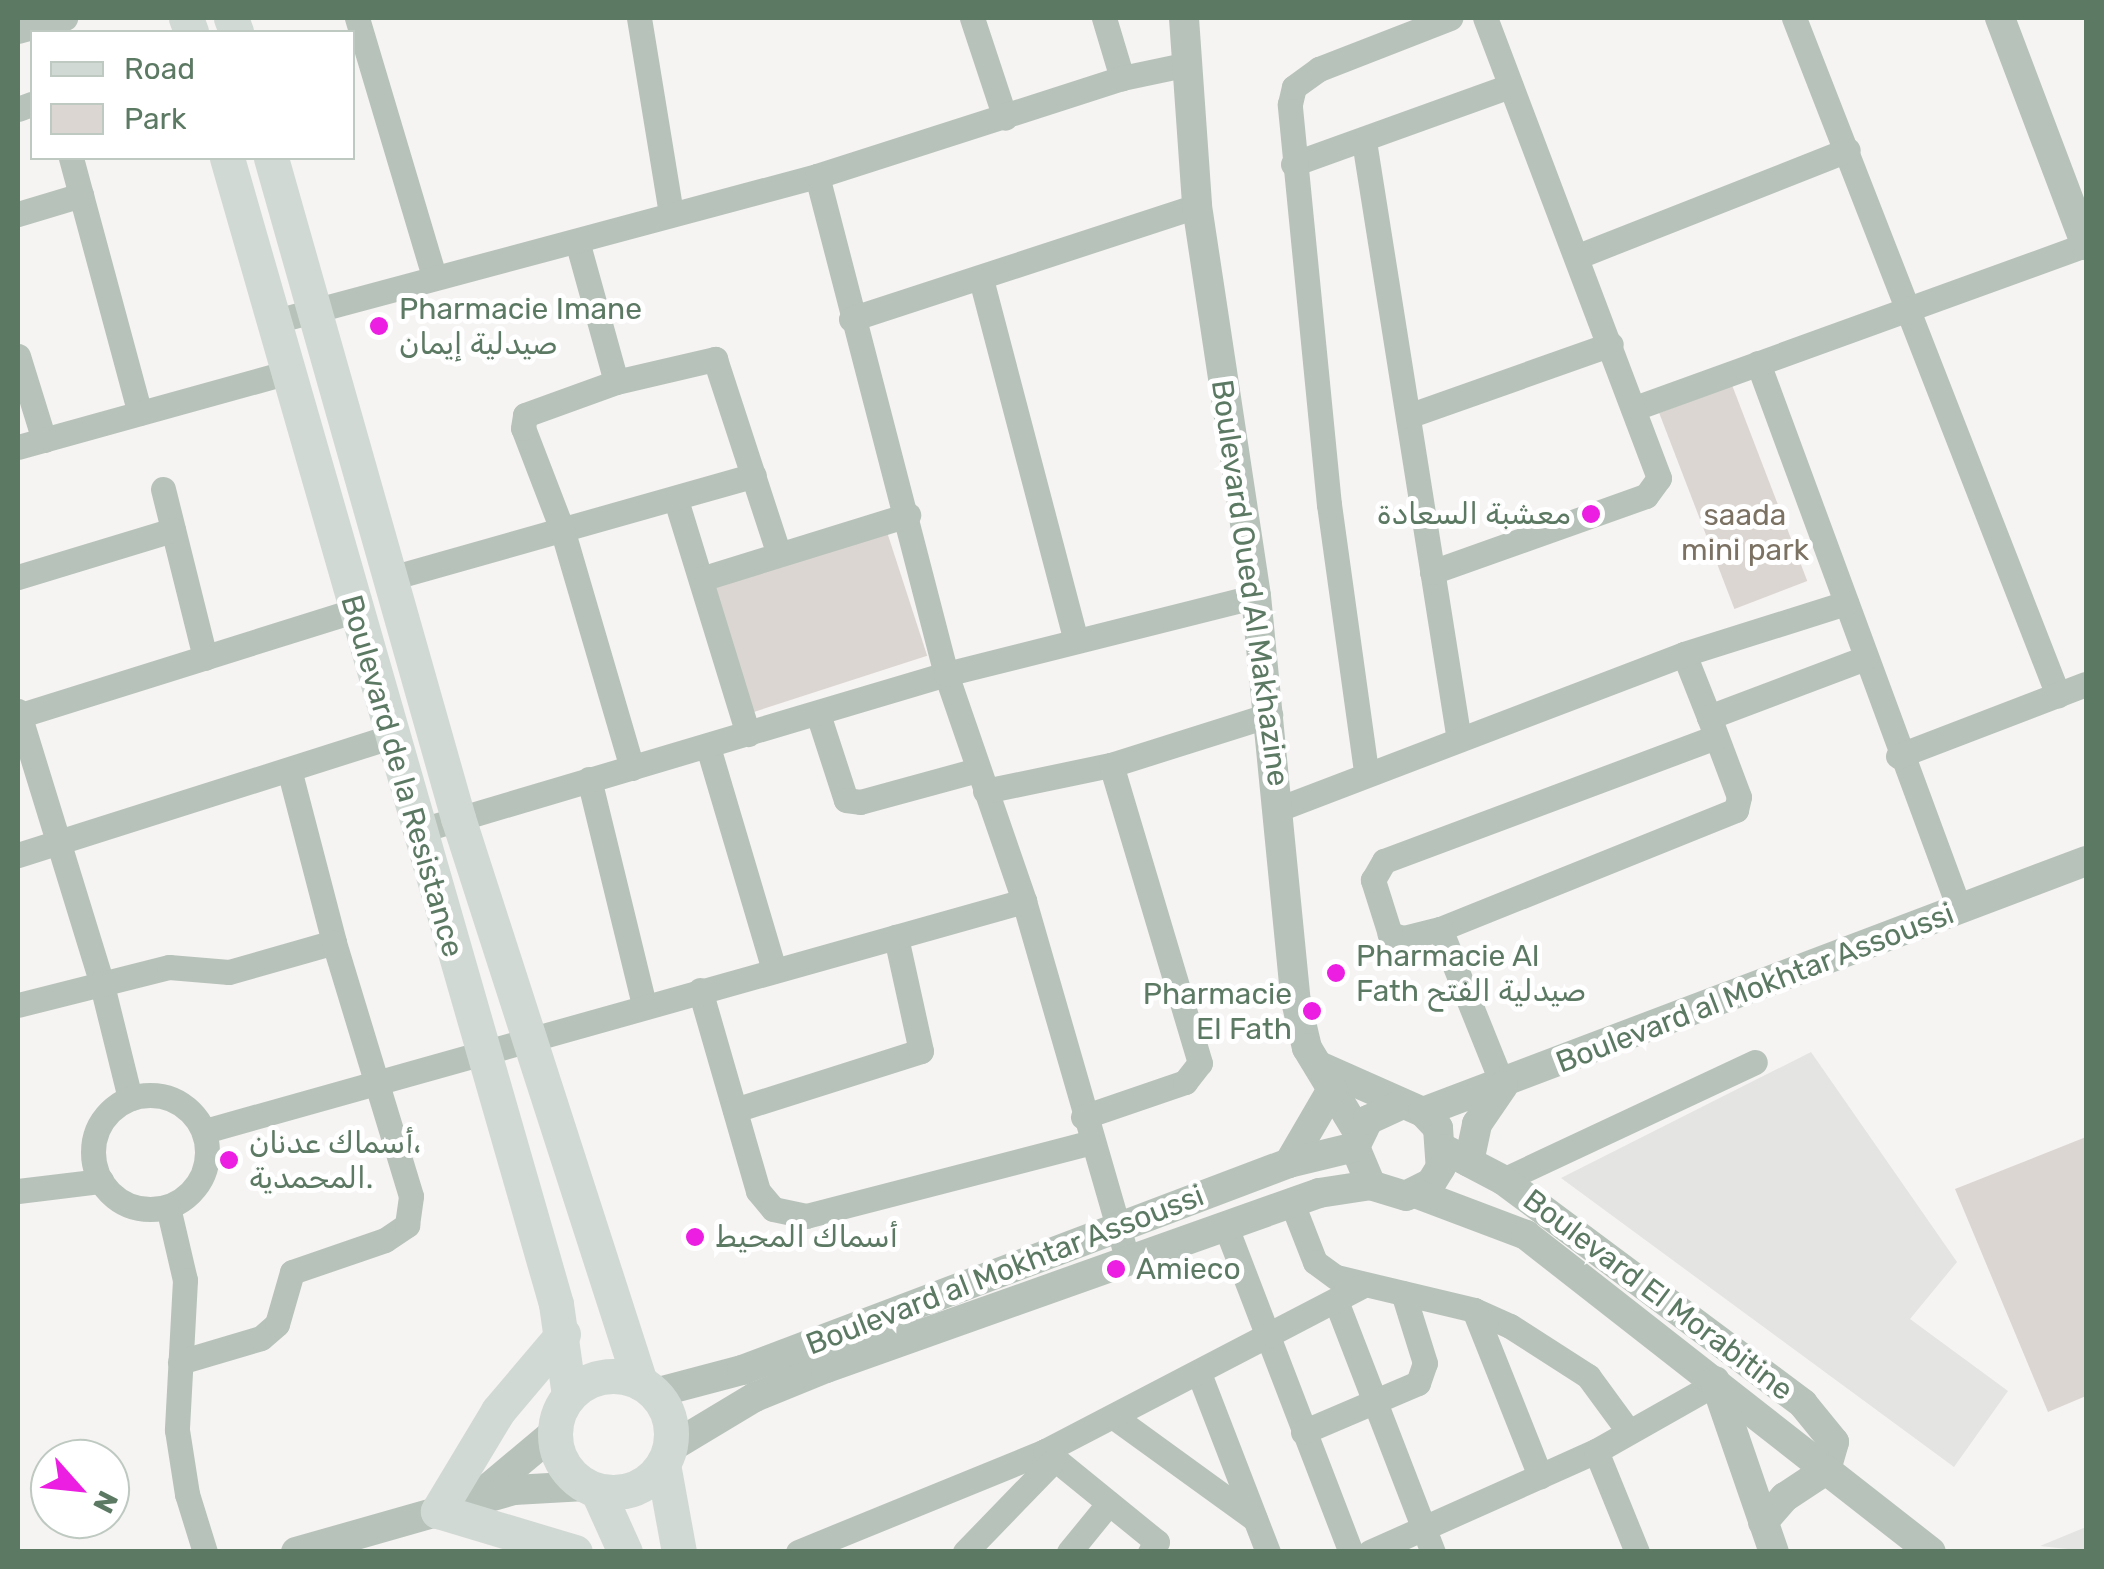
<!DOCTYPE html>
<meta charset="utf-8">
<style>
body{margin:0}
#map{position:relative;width:2104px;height:1569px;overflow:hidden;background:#f6f3f3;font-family:Rubik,Vazirmatn,sans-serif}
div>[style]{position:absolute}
.built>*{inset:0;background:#e4e4e3}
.green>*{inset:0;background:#dbd6d1;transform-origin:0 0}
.minor>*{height:25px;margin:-12.5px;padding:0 12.5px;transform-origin:12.5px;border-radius:12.5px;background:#b7c2ba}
.minor>.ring{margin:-12.5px;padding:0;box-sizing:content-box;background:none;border:25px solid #b7c2ba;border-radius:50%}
.tertiary>*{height:30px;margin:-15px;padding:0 15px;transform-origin:15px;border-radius:15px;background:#b7c2ba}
.secondary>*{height:35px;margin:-17.5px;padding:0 17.5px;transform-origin:17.5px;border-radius:17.5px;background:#d1d9d4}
.secondary>.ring{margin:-17.5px;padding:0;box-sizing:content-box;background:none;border:35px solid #d1d9d4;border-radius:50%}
.dots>*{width:28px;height:28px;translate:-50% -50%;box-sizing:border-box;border:5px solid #fff;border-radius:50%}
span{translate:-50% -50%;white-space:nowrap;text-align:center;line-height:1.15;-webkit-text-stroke:10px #fff;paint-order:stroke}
.poi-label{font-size:30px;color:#5c7963}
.left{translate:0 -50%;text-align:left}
.right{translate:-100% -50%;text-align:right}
.park-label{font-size:30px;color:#7c7263}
.street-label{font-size:30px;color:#5c7963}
.frame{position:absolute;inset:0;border:20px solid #5c7963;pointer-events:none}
.legend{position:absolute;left:30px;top:30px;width:325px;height:130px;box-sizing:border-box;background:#fff;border:2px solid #bec9c1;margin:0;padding:12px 18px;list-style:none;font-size:30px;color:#5c7963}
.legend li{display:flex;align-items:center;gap:20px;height:50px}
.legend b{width:50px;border:2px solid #bec9c1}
.north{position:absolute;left:30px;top:1439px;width:100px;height:100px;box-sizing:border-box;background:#fff;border:2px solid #bec9c1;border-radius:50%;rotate:117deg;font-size:28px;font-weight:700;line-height:40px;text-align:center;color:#5c7963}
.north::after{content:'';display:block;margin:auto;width:35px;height:45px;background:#eb1ee2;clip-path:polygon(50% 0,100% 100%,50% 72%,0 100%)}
</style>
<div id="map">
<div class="built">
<div style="clip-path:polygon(1811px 1052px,1957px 1262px,1910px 1319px,2008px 1391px,1954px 1467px,1561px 1178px)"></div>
<div style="clip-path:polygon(2086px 1527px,2086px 1551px,2040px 1546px)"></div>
</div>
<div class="green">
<div style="left:1732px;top:385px;width:210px;height:78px;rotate:69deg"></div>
<div style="left:887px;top:532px;width:130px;height:183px;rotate:72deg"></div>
<div style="clip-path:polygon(2086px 1137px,2086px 1396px,2048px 1412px,1955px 1189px)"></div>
</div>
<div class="minor">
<div style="left:357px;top:18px;width:269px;rotate:73.4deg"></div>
<div style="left:639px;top:18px;width:199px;rotate:80.7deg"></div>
<div style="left:972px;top:18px;width:105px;rotate:71.7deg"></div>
<div style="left:1104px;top:18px;width:63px;rotate:73.3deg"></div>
<div style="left:1794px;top:18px;width:727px;rotate:68.7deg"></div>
<div style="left:18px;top:31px;width:49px;rotate:-15.5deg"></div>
<div style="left:18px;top:109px;width:15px;rotate:-20deg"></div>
<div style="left:1364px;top:141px;width:606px;rotate:80.99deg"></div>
<div style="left:71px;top:158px;width:264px;rotate:74.9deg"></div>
<div style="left:1293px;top:164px;width:231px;rotate:-19.8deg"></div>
<div style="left:817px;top:176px;width:514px;rotate:75.48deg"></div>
<div style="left:946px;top:674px;width:240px;rotate:71deg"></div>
<div style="left:1024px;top:901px;width:373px;rotate:73.9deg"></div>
<div style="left:18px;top:214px;width:66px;rotate:-16.8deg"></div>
<div style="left:577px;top:241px;width:146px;rotate:74.5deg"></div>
<div style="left:1576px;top:257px;width:292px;rotate:-21.5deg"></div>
<div style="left:981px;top:279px;width:374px;rotate:75.3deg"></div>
<div style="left:851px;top:319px;width:364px;rotate:-18.1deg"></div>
<div style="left:272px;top:322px;width:564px;rotate:-15deg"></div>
<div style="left:817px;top:176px;width:320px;rotate:-17.8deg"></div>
<div style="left:1122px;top:78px;width:68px;rotate:-11.8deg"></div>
<div style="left:18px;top:356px;width:88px;rotate:72.8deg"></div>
<div style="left:1758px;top:363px;width:581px;rotate:69.76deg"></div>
<div style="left:1635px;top:408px;width:480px;rotate:-19.9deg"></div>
<div style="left:1408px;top:416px;width:215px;rotate:-19.5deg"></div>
<div style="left:18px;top:447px;width:277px;rotate:-15.5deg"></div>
<div style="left:163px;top:489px;width:174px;rotate:76deg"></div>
<div style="left:676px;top:500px;width:245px;rotate:72.9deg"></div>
<div style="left:1432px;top:572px;width:227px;rotate:-19.6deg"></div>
<div style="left:1646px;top:496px;width:22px;rotate:-54deg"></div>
<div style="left:1659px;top:478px;width:492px;rotate:-110.7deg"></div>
<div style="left:18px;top:577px;width:162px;rotate:-16.9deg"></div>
<div style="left:391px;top:578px;width:377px;rotate:-15.8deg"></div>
<div style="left:701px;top:579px;width:217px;rotate:-17.2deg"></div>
<div style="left:1684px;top:654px;width:68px;rotate:68.4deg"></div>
<div style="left:1709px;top:717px;width:85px;rotate:69.4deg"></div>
<div style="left:1739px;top:797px;width:13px;rotate:103deg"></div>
<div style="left:1736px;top:810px;width:319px;rotate:158.1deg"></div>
<div style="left:1440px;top:929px;width:38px;rotate:166deg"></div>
<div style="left:1403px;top:938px;width:14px;rotate:-163deg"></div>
<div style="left:1390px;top:934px;width:57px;rotate:-107.5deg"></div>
<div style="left:1373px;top:880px;width:22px;rotate:-60deg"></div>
<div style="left:1384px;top:861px;width:354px;rotate:-20.5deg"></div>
<div style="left:18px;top:711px;width:282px;rotate:72.9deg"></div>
<div style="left:101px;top:981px;width:121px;rotate:76.1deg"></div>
<div style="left:818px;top:714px;width:90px;rotate:72deg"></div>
<div style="left:846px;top:800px;width:14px;rotate:8deg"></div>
<div style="left:860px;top:802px;width:121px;rotate:-15.3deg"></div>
<div style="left:18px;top:716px;width:352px;rotate:-17.4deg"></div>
<div style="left:1709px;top:717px;width:167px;rotate:-20.7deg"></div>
<div style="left:708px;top:747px;width:233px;rotate:73.5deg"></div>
<div style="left:1898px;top:756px;width:201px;rotate:-21deg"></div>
<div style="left:632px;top:768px;width:246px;rotate:-106.3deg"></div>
<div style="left:563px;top:532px;width:111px;rotate:-111deg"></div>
<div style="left:523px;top:428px;width:13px;rotate:-81deg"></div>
<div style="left:525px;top:415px;width:97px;rotate:-19.9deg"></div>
<div style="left:616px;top:382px;width:102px;rotate:-13.1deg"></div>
<div style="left:715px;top:359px;width:203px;rotate:71.9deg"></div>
<div style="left:1366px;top:771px;width:269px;rotate:-97.9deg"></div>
<div style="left:1329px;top:505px;width:403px;rotate:-95.6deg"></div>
<div style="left:1290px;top:104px;width:17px;rotate:-77deg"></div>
<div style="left:1294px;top:87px;width:31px;rotate:-36deg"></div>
<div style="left:1319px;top:69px;width:141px;rotate:-21.3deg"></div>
<div style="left:589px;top:779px;width:233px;rotate:76.3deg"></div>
<div style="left:985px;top:791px;width:129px;rotate:-11.7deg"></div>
<div style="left:1111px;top:765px;width:167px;rotate:-17.5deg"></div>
<div style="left:1281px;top:808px;width:431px;rotate:-20.9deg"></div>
<div style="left:1684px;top:654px;width:170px;rotate:-17.5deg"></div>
<div style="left:418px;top:831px;width:551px;rotate:-16.56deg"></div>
<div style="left:946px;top:674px;width:320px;rotate:-14.1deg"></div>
<div style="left:18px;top:855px;width:391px;rotate:-17.6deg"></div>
<div style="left:1440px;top:929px;width:169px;rotate:68.1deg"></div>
<div style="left:700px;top:990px;width:209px;rotate:73.9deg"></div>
<div style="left:758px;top:1191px;width:23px;rotate:50deg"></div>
<div style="left:773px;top:1209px;width:34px;rotate:12deg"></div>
<div style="left:806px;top:1216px;width:292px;rotate:-14.5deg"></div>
<div style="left:18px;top:1005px;width:156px;rotate:-14.1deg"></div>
<div style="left:169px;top:967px;width:60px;rotate:4.8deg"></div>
<div style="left:229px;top:972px;width:109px;rotate:-15.9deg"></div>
<div style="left:334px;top:942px;width:175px;rotate:-104.6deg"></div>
<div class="ring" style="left:93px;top:1095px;width:89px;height:89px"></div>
<div style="left:735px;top:1110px;width:195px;rotate:-17.6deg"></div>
<div style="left:921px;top:1051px;width:117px;rotate:-102.4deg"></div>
<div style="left:1083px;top:1117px;width:108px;rotate:-18.9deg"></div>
<div style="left:1185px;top:1082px;width:24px;rotate:-52deg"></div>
<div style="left:1200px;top:1063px;width:311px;rotate:-106.6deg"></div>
<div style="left:205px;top:1131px;width:851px;rotate:-15.69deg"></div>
<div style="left:1503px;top:1180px;width:278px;rotate:-25.1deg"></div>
<div style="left:18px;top:1191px;width:84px;rotate:-6.9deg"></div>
<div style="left:1292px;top:1203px;width:63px;rotate:68.7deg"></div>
<div style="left:1315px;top:1262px;width:26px;rotate:36deg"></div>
<div style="left:1336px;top:1277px;width:142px;rotate:13.4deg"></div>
<div style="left:1474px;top:1310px;width:39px;rotate:24deg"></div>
<div style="left:1510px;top:1326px;width:93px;rotate:32.7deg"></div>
<div style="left:1588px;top:1376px;width:69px;rotate:53.8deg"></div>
<div style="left:168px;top:1207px;width:75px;rotate:76.9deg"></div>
<div style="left:185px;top:1280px;width:150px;rotate:93.1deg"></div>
<div style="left:177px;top:1430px;width:65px;rotate:81.1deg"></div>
<div style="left:187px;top:1494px;width:61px;rotate:72.8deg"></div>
<div style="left:1226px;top:1227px;width:348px;rotate:69deg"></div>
<div style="left:1336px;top:1301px;width:269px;rotate:68.9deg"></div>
<div style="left:1474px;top:1310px;width:179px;rotate:68.3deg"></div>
<div style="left:180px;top:1362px;width:84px;rotate:-16.5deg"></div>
<div style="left:261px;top:1338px;width:21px;rotate:-41deg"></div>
<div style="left:277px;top:1324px;width:54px;rotate:-73.9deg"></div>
<div style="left:292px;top:1272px;width:98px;rotate:-19deg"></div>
<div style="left:385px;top:1240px;width:27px;rotate:-34deg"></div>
<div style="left:407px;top:1225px;width:29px;rotate:-82deg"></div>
<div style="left:411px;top:1196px;width:265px;rotate:-106.9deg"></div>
<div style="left:1200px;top:1376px;width:189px;rotate:68.9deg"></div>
<div style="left:1114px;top:1417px;width:174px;rotate:35.9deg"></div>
<div style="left:1303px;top:1432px;width:125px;rotate:-23.1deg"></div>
<div style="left:1418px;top:1383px;width:21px;rotate:-71deg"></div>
<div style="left:1425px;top:1363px;width:73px;rotate:-107.4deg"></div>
<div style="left:1045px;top:1451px;width:144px;rotate:39.1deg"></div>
<div style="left:1157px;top:1542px;width:12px;rotate:125deg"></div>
<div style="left:1596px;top:1451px;width:109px;rotate:67.9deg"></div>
<div style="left:798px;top:1552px;width:267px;rotate:-22.2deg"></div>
<div style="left:1045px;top:1451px;width:360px;rotate:-27.5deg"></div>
<div style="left:965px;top:1552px;width:129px;rotate:-45.9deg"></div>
<div style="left:1069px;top:1552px;width:63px;rotate:-50.8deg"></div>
<div style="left:1370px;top:1552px;width:248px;rotate:-24.1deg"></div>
<div style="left:1596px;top:1451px;width:138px;rotate:-29.5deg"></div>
</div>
<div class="tertiary">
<div style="left:1184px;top:18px;width:188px;rotate:86deg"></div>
<div style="left:1197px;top:206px;width:394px;rotate:81.4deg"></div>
<div style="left:1256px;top:596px;width:407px;rotate:84.4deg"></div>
<div style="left:1296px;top:1001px;width:48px;rotate:76.8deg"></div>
<div style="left:1307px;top:1048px;width:100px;rotate:58.8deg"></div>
<div style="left:2000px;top:18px;width:243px;rotate:69.3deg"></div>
<div style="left:1319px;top:1066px;width:114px;rotate:23.9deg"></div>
<div style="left:1423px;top:1112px;width:22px;rotate:47deg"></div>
<div style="left:1438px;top:1128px;width:39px;rotate:86deg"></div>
<div style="left:1441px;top:1167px;width:19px;rotate:122deg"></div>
<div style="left:1431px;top:1183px;width:28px;rotate:153deg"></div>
<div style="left:1406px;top:1196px;width:37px;rotate:-163deg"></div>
<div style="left:1371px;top:1185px;width:41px;rotate:-112.8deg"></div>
<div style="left:1355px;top:1147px;width:30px;rotate:-64deg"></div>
<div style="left:1368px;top:1120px;width:33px;rotate:-25deg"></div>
<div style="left:1423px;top:1112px;width:709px;rotate:-20.74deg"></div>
<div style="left:1444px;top:1149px;width:67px;rotate:27.7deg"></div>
<div style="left:1503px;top:1180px;width:374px;rotate:36.7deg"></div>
<div style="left:1803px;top:1404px;width:49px;rotate:50.8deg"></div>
<div style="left:1834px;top:1442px;width:29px;rotate:106deg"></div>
<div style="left:1469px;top:1162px;width:39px;rotate:-78deg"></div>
<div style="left:1477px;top:1124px;width:46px;rotate:-55.6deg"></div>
<div style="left:1289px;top:1163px;width:86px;rotate:-59.8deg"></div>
<div style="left:1415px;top:1193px;width:119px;rotate:20.7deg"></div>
<div style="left:1526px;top:1235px;width:514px;rotate:38.05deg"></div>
<div style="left:1715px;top:1381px;width:181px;rotate:71deg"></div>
<div style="left:655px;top:1393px;width:90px;rotate:-14.8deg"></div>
<div style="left:742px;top:1370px;width:585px;rotate:-20.73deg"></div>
<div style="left:1289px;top:1163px;width:68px;rotate:-13.6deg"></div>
<div style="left:670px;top:1448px;width:99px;rotate:-31deg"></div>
<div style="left:755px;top:1397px;width:77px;rotate:-22.2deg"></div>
<div style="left:826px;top:1368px;width:523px;rotate:-19.54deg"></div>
<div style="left:1319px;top:1193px;width:53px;rotate:-8.7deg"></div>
<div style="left:480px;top:1495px;width:97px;rotate:-40deg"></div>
<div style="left:1763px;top:1522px;width:33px;rotate:-49deg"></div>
<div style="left:1785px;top:1497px;width:49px;rotate:-33.4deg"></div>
<div style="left:296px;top:1552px;width:227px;rotate:-15.9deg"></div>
<div style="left:514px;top:1490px;width:71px;rotate:-3.2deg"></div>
</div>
<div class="secondary">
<div style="left:186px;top:18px;width:15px;rotate:70deg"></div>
<div style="left:231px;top:18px;width:15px;rotate:70deg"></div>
<div style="left:227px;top:158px;width:1192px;rotate:73.98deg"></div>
<div style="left:556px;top:1304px;width:92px;rotate:81.9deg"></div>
<div style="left:271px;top:158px;width:686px;rotate:74.18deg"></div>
<div style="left:458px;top:818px;width:593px;rotate:72.12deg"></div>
<div style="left:563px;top:1334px;width:101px;rotate:130.2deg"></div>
<div style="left:498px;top:1411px;width:117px;rotate:121deg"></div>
<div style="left:438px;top:1511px;width:143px;rotate:16.7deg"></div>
<div class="ring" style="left:555px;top:1376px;width:81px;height:81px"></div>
<div style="left:663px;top:1464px;width:89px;rotate:79.7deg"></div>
<div style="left:598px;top:1492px;width:66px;rotate:65.8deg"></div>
</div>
<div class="dots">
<div style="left:379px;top:326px;background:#eb1ee2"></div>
<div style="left:1591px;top:514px;background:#eb1ee2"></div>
<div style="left:1336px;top:973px;background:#eb1ee2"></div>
<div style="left:1312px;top:1011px;background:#eb1ee2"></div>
<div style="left:229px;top:1160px;background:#eb1ee2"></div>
<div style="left:695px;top:1237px;background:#eb1ee2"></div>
<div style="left:1116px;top:1269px;background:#eb1ee2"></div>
</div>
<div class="poi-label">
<span class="left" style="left:399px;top:326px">Pharmacie Imane<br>صيدلية إيمان</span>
<span class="right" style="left:1571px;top:514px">معشبة السعادة</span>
<span class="left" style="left:1356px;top:973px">Pharmacie Al<br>Fath صيدلية الفتح</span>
<span class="right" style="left:1292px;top:1011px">Pharmacie<br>El Fath</span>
<span class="left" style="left:249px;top:1160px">أسماك عدنان،<br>المحمدية.</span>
<span class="left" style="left:715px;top:1237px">أسماك المحيط</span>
<span class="left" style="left:1136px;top:1269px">Amieco</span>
</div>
<div class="park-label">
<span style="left:1745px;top:532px">saada<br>mini park</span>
</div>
<div class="street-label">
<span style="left:1250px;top:583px;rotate:82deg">Boulevard Oued Al Makhazine</span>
<span style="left:402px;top:776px;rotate:74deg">Boulevard de la Resistance</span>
<span style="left:1755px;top:988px;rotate:-21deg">Boulevard al Mokhtar Assoussi</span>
<span style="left:1005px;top:1270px;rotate:-21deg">Boulevard al Mokhtar Assoussi</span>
<span style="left:1658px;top:1295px;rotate:37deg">Boulevard El Morabitine</span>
</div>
<div class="frame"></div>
<ul class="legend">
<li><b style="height:12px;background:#d1d9d4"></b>Road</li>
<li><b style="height:28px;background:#dbd6d1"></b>Park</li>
</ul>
<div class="north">N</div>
</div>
